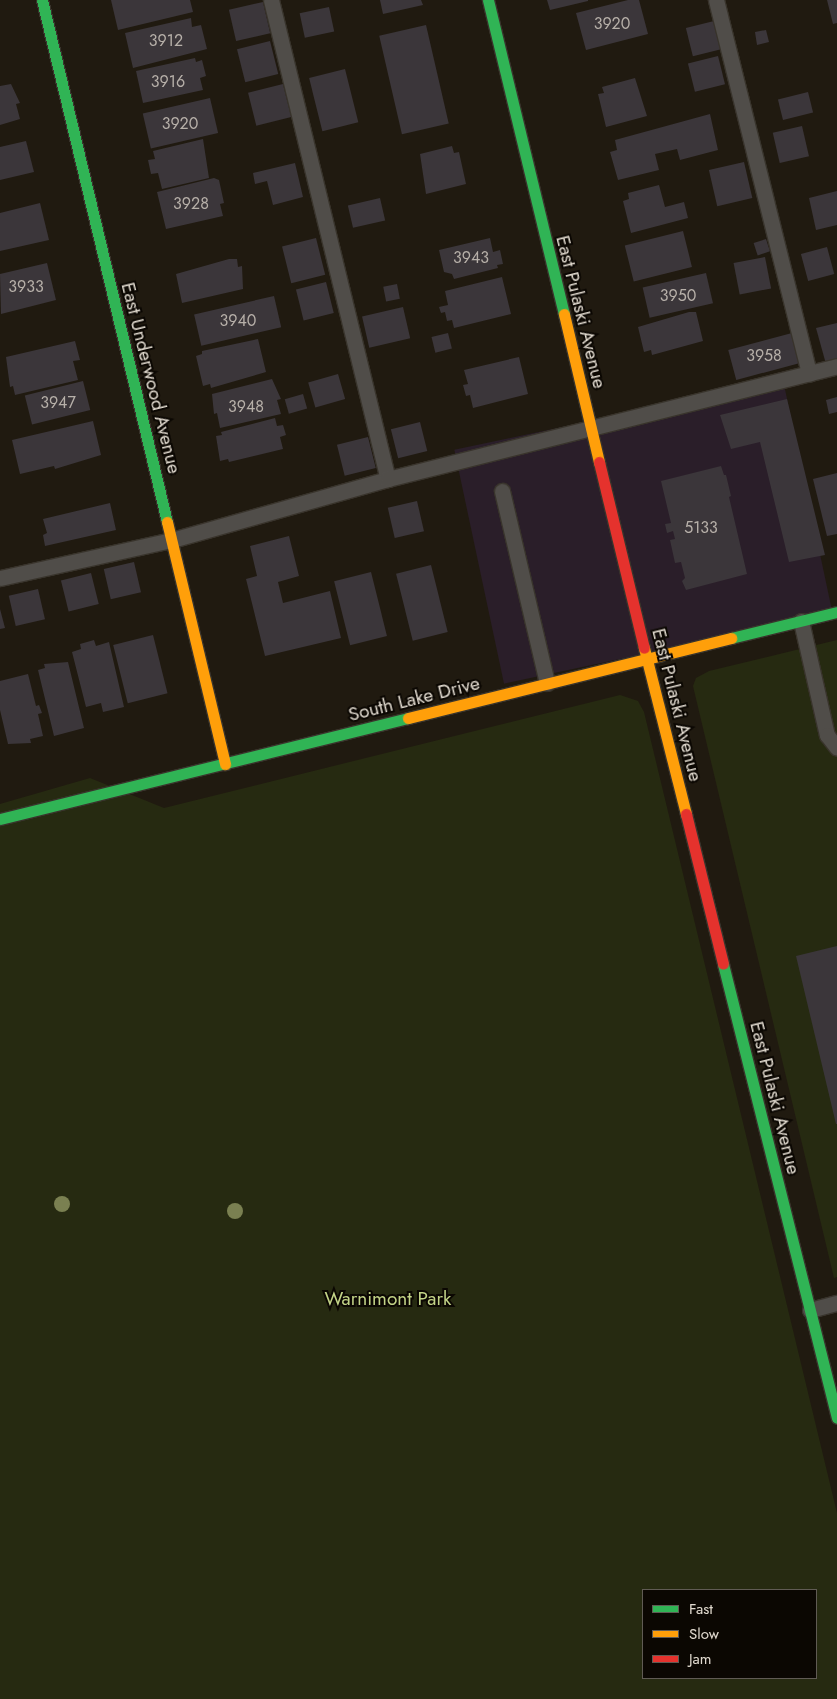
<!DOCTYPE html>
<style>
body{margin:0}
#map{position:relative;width:837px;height:1699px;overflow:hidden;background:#201a10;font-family:Jost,sans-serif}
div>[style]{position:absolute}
.commercial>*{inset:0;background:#2a1e29;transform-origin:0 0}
.green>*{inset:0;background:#262a11}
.building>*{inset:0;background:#3b363a;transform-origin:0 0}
.roads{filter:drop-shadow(1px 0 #39342c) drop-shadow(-1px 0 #39342c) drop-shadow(0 1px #39342c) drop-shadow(0 -1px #39342c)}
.lane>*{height:15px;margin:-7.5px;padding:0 7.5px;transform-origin:7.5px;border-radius:7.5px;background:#504d49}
.fast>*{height:11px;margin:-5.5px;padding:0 5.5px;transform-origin:5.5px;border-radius:5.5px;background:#30b455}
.slow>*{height:11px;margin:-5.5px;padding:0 5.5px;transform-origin:5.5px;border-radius:5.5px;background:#ff9f0a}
.jam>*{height:11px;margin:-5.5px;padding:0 5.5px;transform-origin:5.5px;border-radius:5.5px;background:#e5322d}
.trees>*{width:16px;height:16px;margin:-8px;border-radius:50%;background:#7a8051}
span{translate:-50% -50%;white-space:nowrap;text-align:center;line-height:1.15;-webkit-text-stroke:4px #0b0702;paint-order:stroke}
.number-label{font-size:16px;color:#b7b0a9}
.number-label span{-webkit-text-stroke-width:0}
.street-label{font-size:19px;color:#e0d9ce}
.park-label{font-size:19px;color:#c3d487}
.legend{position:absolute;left:642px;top:1589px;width:175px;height:90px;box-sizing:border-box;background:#0b0702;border:1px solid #605b54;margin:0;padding:6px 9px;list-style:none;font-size:15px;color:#e0d9ce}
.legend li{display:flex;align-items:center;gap:10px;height:25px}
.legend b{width:25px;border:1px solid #605b54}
</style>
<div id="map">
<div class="commercial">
<div style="left:783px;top:380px;width:239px;height:336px;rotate:78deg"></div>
</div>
<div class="green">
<div style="clip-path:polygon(837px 640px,837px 1277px,834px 1278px,693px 686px,696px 678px,709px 671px)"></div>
<div style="clip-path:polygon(evenodd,620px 695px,638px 701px,644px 712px,837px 1513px,837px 1699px,0 1699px,0 804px,90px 778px,164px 808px,620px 695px,643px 1590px,816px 1590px,816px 1678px,643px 1678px,643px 1590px)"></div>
</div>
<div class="building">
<div style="clip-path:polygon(111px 0,190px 0,193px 12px,118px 30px)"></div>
<div style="clip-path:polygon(380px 0,421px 0,423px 5px,383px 14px)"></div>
<div style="clip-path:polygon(547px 0,588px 0,588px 1px,550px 10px)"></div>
<div style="clip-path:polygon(628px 0,639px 0,648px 34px,586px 50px,576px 13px)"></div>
<div style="clip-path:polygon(827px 0,837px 0,837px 23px,833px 24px)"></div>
<div style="left:263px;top:2px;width:32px;height:35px;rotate:77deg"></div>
<div style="left:329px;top:7px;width:25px;height:30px;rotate:78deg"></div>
<div style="clip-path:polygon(191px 18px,192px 27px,201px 25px,207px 49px,133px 68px,125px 33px)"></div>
<div style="left:714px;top:21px;width:29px;height:29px;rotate:76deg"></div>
<div style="left:426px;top:25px;width:101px;height:48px;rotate:77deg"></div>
<div style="clip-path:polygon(766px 30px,769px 42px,757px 45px,755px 32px)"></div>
<div style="left:270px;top:41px;width:34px;height:34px;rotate:76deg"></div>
<div style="left:718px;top:56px;width:29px;height:31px;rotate:76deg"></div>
<div style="clip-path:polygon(195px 58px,196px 62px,202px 60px,206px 76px,200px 78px,203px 90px,143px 103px,136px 71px)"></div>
<div style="left:345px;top:69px;width:55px;height:37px;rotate:76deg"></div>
<div style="clip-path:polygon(635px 78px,647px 116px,606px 127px,598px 94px,604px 93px,602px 87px)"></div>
<div style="clip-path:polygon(11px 84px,20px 103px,16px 104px,20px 119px,0 125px,0 86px)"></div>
<div style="left:283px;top:84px;width:34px;height:36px;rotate:76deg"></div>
<div style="left:808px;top:92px;width:21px;height:31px;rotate:76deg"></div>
<div style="left:210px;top:98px;width:36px;height:69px;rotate:77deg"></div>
<div style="clip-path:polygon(710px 114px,718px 150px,680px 160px,677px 149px,655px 154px,659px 170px,618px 180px,610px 152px,617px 150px,615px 140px)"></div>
<div style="left:802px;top:126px;width:31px;height:30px;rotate:77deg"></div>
<div style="clip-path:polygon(203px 139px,209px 178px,162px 189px,158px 173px,151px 174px,148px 160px,155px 159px,153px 151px)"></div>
<div style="clip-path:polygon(26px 141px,34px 172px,0 180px,0 147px)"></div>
<div style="clip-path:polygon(452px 146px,454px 153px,459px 152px,466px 184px,426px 194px,420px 154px)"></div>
<div style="left:744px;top:162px;width:37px;height:36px;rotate:77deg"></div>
<div style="clip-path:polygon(295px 163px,303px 197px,273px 205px,267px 181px,255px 184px,253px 173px)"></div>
<div style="clip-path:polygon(214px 178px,219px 180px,224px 203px,220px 204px,223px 216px,166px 229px,157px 192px)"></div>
<div style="clip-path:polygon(659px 185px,665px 207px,684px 202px,688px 218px,631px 233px,623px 201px,629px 199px,628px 193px)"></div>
<div style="clip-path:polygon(837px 191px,837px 225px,816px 230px,809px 198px)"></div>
<div style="left:380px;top:198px;width:23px;height:33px;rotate:77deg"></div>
<div style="clip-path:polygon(40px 203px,49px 240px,0 251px,0 213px)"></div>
<div style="left:683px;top:231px;width:37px;height:60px;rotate:76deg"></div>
<div style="left:316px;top:238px;width:38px;height:35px;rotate:76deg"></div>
<div style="clip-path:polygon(490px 238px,493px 252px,500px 250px,503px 264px,497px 265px,498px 268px,454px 279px,452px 274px,444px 272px,439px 250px)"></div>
<div style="left:766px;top:239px;width:13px;height:13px;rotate:72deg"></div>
<div style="left:827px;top:247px;width:28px;height:27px;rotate:75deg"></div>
<div style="left:765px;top:257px;width:32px;height:32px;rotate:79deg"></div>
<div style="clip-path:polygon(229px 259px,237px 259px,238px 267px,242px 266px,243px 289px,182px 303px,176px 274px)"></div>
<div style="clip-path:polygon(47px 263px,56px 300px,1px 314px,0 274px)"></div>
<div style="left:706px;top:273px;width:31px;height:65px;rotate:77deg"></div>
<div style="clip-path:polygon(502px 277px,511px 314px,454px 328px,452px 320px,447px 321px,445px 312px,441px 313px,439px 307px,448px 305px,445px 291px)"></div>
<div style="left:326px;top:282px;width:32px;height:31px;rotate:76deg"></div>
<div style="left:397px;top:284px;width:15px;height:14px;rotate:79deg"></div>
<div style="left:274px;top:296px;width:32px;height:82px;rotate:77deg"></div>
<div style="left:403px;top:307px;width:32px;height:42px;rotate:77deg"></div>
<div style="clip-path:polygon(689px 312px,696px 312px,703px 341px,652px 355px,651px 350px,644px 352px,638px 327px)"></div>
<div style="clip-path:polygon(837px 323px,837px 361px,826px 364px,816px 328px)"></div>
<div style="left:448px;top:333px;width:16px;height:17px;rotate:76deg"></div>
<div style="left:792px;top:333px;width:31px;height:66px;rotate:75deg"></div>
<div style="clip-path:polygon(258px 339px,266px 372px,211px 388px,210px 384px,203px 386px,196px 356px,202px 354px,202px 351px)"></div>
<div style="clip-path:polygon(75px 341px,80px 360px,73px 361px,78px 380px,15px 395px,13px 386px,10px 387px,6px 357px)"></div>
<div style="clip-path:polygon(519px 357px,528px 394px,473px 408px,470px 395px,466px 396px,463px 385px,468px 384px,464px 370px)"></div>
<div style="left:338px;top:374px;width:26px;height:31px;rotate:74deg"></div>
<div style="clip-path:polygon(272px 379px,281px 399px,277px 400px,281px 414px,220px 428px,217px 413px,214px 414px,212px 394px)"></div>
<div style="left:83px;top:381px;width:30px;height:60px;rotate:76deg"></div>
<div style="left:303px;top:394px;width:15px;height:19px;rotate:74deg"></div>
<div style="clip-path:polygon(837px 397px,837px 412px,829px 414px,826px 400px)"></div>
<div style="clip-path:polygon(787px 399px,825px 555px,789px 562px,760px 442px,731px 449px,720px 415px)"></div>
<div style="clip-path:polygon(275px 418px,277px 426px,283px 425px,286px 435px,280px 437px,283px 449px,229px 462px,228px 459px,220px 461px,216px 436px,222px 435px,221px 432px)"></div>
<div style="clip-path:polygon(93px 421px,101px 455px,55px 469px,54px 466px,20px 474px,12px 440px)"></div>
<div style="left:420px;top:422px;width:30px;height:30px;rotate:76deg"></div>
<div style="left:368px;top:437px;width:32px;height:32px;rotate:76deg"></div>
<div style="clip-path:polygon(721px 466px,724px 475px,726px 475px,731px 496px,729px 497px,747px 574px,686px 590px,682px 581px,685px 578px,681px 562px,675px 563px,670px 540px,675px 539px,673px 531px,667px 533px,665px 524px,671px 523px,661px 481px)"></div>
<div style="clip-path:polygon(837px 473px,837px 534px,827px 536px,813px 479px)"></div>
<div style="left:417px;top:501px;width:31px;height:30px;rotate:77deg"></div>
<div style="clip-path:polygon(110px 503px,116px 530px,45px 546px,43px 535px,47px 533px,43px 519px)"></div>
<div style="clip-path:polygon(289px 536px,299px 576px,278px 582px,283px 603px,330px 591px,341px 638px,265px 656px,246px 579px,257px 576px,250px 546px)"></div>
<div style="left:134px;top:562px;width:31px;height:31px;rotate:77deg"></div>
<div style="left:431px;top:565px;width:69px;height:36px;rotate:76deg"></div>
<div style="left:371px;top:572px;width:66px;height:38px;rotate:76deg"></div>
<div style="left:91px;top:573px;width:32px;height:31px;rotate:76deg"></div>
<div style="left:38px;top:589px;width:31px;height:30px;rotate:77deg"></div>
<div style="clip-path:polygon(0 609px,5px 628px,0 629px)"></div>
<div style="left:153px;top:635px;width:60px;height:41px;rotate:76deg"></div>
<div style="clip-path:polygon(94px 640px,96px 646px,109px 642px,124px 707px,103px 712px,101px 703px,86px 707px,72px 652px,81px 649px,80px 644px)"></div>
<div style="clip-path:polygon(68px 662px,84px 728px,54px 736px,38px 670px,45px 668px,44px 664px)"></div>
<div style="clip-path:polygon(28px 674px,36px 706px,39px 705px,42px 713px,38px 714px,43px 736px,30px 739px,31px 743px,8px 744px,0 710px,0 681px)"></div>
<div style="clip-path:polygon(837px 946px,837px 1124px,836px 1124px,796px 956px)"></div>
</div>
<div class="roads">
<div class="lane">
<div style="left:271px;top:0;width:493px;rotate:76.3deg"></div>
<div style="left:716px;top:0;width:385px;rotate:76deg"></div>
<div style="left:502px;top:491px;width:197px;rotate:76.8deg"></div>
<div style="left:0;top:578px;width:176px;rotate:-12.5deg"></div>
<div style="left:172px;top:540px;width:224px;rotate:-15.8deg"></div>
<div style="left:388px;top:479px;width:463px;rotate:-14.1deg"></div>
<div style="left:801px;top:621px;width:117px;rotate:77.2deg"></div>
<div style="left:827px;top:735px;width:16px;rotate:52deg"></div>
<div style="left:810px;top:1310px;width:28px;rotate:-15deg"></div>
</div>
<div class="fast">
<div style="left:42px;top:0;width:537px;rotate:76.53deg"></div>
<div style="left:488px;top:0;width:323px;rotate:76.4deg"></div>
<div style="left:731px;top:638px;width:109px;rotate:-13.8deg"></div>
<div style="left:0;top:819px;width:420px;rotate:-13.9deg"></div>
<div style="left:723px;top:964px;width:468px;rotate:75.9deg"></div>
</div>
<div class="slow">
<div style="left:564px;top:314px;width:152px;rotate:76.7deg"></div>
<div style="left:167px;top:522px;width:249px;rotate:76.5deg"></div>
<div style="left:644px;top:648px;width:171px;rotate:75.8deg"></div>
<div style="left:408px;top:718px;width:333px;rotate:-13.9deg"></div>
</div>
<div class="jam">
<div style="left:599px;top:462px;width:191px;rotate:76.4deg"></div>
<div style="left:686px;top:814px;width:154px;rotate:76.1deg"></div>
</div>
</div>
<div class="trees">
<div style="left:62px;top:1204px"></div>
<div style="left:235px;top:1211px"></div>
</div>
<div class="number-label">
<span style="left:612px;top:24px">3920</span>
<span style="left:166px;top:41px">3912</span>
<span style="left:168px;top:82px">3916</span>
<span style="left:180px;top:124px">3920</span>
<span style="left:191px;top:204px">3928</span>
<span style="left:471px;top:258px">3943</span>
<span style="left:26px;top:287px">3933</span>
<span style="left:678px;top:296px">3950</span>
<span style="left:238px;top:321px">3940</span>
<span style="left:764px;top:356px">3958</span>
<span style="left:58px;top:403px">3947</span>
<span style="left:246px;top:407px">3948</span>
<span style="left:701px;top:528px">5133</span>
</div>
<div class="street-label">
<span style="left:581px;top:312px;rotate:76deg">East Pulaski Avenue</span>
<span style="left:151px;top:378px;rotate:76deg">East Underwood Avenue</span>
<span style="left:414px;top:699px;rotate:-14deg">South Lake Drive</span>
<span style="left:677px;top:705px;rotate:76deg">East Pulaski Avenue</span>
<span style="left:775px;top:1098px;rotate:76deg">East Pulaski Avenue</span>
</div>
<div class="park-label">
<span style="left:388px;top:1299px">Warnimont Park</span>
</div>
<ul class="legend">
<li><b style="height:6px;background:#30b455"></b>Fast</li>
<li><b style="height:6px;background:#ff9f0a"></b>Slow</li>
<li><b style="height:6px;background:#e5322d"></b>Jam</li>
</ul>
</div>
